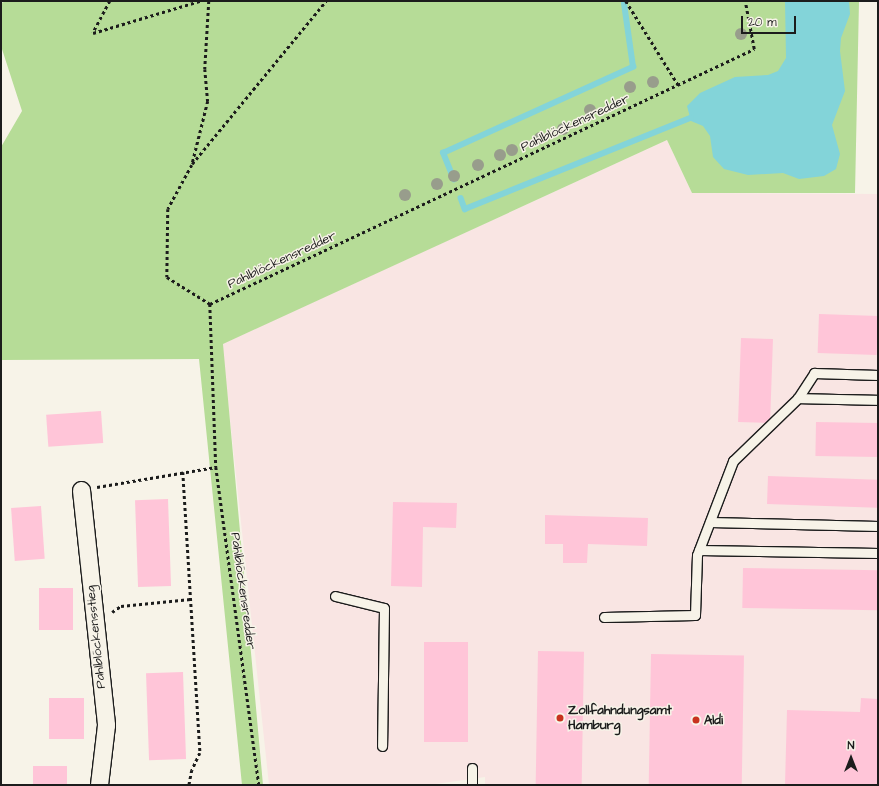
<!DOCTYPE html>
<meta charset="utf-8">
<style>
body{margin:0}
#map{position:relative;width:879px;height:786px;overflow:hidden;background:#f7f3e8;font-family:"Architects Daughter",sans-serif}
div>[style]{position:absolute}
.built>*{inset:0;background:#f9e5e3}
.green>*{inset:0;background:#b6dc97}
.water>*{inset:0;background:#83d4d9}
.stream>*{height:5.5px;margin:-2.75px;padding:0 2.75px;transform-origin:2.75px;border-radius:2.75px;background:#83d4d9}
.building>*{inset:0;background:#ffc5d8;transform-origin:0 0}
.path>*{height:2.5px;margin-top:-1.25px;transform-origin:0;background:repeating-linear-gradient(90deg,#1c1c1c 0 3px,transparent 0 6px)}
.roads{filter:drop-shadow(1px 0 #1c1c1c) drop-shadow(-1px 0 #1c1c1c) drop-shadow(0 1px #1c1c1c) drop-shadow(0 -1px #1c1c1c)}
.service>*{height:9px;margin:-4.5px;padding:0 4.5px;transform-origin:4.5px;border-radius:4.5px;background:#f7f3e8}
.minor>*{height:17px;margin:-8.5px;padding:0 8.5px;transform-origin:8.5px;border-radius:8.5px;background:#f7f3e8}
.trees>*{width:12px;height:12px;margin:-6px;border-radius:50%;background:#989d8c}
.dots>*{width:11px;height:11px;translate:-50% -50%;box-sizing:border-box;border:2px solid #f7f3e8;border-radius:50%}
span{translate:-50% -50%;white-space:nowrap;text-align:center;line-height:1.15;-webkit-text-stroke:3px #f7f3e8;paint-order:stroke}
.street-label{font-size:13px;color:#1c1c1c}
.poi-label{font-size:13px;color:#1c1c1c;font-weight:700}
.left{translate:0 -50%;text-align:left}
.frame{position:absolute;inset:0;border:2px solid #1c1c1c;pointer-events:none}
.north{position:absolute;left:831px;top:738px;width:40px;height:40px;-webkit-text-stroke:3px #f7f3e8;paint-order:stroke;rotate:0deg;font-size:11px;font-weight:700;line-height:16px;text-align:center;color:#1c1c1c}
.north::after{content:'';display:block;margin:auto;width:14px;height:18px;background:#1c1c1c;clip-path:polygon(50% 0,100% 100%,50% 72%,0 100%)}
.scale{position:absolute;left:741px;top:16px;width:55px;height:18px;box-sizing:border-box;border:2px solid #1c1c1c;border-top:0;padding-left:5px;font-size:12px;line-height:14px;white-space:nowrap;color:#1c1c1c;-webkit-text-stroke:3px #f7f3e8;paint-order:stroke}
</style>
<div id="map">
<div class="built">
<div style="clip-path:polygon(667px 140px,692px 193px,878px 194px,878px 785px,485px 785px,485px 777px,429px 785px,269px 785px,222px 344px)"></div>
</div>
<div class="green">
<div style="clip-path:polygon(7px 1px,859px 1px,855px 193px,692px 193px,667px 140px,223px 344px,263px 785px,242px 785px,199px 359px,1px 360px,1px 147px,22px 111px,1px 46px,1px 3px)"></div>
</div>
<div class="water">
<div style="clip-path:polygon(785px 1px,849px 1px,850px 14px,841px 38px,840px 51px,845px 91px,832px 125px,840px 154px,836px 169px,824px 176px,799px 179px,783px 173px,748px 175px,724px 169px,713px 157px,710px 136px,703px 126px,691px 121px,687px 106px,700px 93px,735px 77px,768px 75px,778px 71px,786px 58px)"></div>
</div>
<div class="stream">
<div style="left:454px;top:180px;width:29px;rotate:-112deg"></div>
<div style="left:443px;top:153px;width:209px;rotate:-24.4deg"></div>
<div style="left:633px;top:67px;width:64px;rotate:-98.1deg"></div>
<div style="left:461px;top:198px;width:12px;rotate:70deg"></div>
<div style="left:465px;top:209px;width:243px;rotate:-22deg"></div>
</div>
<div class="building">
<div style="left:819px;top:314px;width:59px;height:39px;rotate:2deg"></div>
<div style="left:741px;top:338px;width:32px;height:84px;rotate:2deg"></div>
<div style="left:101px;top:411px;width:32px;height:55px;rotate:86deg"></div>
<div style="left:816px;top:422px;width:62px;height:34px;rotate:1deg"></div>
<div style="left:768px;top:476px;width:110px;height:28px;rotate:2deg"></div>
<div style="left:168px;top:499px;width:87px;height:33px;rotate:88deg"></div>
<div style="clip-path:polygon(393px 502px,457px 503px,456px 528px,423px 527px,422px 587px,391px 586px)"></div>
<div style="left:41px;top:506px;width:53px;height:30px;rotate:86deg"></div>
<div style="clip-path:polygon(545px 515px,648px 518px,647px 546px,588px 544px,587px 563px,563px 563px,563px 544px,545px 544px)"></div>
<div style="left:743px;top:568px;width:135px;height:40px;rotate:1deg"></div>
<div style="left:39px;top:588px;width:34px;height:42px"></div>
<div style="left:424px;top:642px;width:44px;height:100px"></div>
<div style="left:538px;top:651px;width:46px;height:134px;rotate:1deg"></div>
<div style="left:651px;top:654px;width:93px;height:131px;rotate:1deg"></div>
<div style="left:183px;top:672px;width:87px;height:37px;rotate:88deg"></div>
<div style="left:49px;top:698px;width:35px;height:41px"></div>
<div style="clip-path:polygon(861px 698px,878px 699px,878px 785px,785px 785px,787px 710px,860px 712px)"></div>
<div style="left:33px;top:766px;width:34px;height:19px"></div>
</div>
<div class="path">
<div style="left:110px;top:1px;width:36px;rotate:118deg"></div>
<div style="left:93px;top:33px;width:112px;rotate:-16.7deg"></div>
<div style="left:209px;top:1px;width:68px;rotate:93.4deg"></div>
<div style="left:205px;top:69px;width:32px;rotate:85deg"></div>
<div style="left:208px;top:101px;width:66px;rotate:104deg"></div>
<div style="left:192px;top:165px;width:50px;rotate:118.6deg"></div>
<div style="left:168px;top:209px;width:68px;rotate:90.8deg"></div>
<div style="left:167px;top:277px;width:51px;rotate:32.1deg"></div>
<div style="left:626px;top:1px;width:100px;rotate:58.1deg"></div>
<div style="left:192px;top:164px;width:211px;rotate:-50.6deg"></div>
<div style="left:210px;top:304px;width:601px;rotate:-25.11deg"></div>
<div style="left:754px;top:49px;width:49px;rotate:-100.6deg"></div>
<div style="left:210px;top:304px;width:163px;rotate:87.9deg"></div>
<div style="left:216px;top:467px;width:321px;rotate:82.3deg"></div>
<div style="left:183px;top:472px;width:282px;rotate:86.5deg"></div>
<div style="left:200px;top:753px;width:19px;rotate:115deg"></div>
<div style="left:192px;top:770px;width:15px;rotate:101deg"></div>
<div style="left:97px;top:487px;width:121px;rotate:-9.5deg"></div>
<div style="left:112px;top:612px;width:11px;rotate:-34deg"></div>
<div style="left:121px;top:606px;width:70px;rotate:-5.7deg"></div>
</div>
<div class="roads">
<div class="service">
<div style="left:798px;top:398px;width:30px;rotate:-57deg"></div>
<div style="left:814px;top:373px;width:64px;rotate:1.8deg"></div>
<div style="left:710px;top:522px;width:168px;rotate:1.4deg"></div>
<div style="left:699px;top:550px;width:179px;rotate:1deg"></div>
<div style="left:335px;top:596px;width:50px;rotate:13.8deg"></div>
<div style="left:384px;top:608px;width:138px;rotate:90.8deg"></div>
<div style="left:604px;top:617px;width:91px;rotate:-1.3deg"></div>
<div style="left:695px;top:615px;width:60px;rotate:-88.1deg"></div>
<div style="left:697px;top:555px;width:101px;rotate:-69deg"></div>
<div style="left:733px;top:461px;width:91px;rotate:-44.1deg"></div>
<div style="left:798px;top:398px;width:80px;rotate:1.4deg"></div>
<div style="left:472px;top:785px;width:17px;rotate:-90deg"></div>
</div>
<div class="minor">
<div style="left:81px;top:490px;width:236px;rotate:83.9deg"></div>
<div style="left:106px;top:725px;width:60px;rotate:96.7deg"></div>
</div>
</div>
<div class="trees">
<div style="left:741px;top:34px"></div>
<div style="left:653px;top:82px"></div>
<div style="left:630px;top:87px"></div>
<div style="left:590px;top:110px"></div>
<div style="left:563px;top:129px"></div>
<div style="left:540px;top:138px"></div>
<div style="left:512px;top:150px"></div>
<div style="left:500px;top:155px"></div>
<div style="left:478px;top:165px"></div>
<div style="left:454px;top:176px"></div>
<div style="left:437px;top:184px"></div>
<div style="left:405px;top:195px"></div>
</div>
<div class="dots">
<div style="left:560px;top:718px;background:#c8321e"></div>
<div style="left:696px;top:720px;background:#c8321e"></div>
</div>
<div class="street-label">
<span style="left:575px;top:123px;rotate:-25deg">Pahlblöckensredder</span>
<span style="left:282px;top:260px;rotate:-25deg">Pahlblöckensredder</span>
<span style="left:243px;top:591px;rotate:82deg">Pahlblöckensredder</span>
<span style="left:96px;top:637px;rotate:-96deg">Pahlblöckensstieg</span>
</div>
<div class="poi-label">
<span class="left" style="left:568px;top:718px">Zollfahndungsamt<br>Hamburg</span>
<span class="left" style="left:704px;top:720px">Aldi</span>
</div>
<div class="frame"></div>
<div class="north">N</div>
<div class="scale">20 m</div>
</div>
